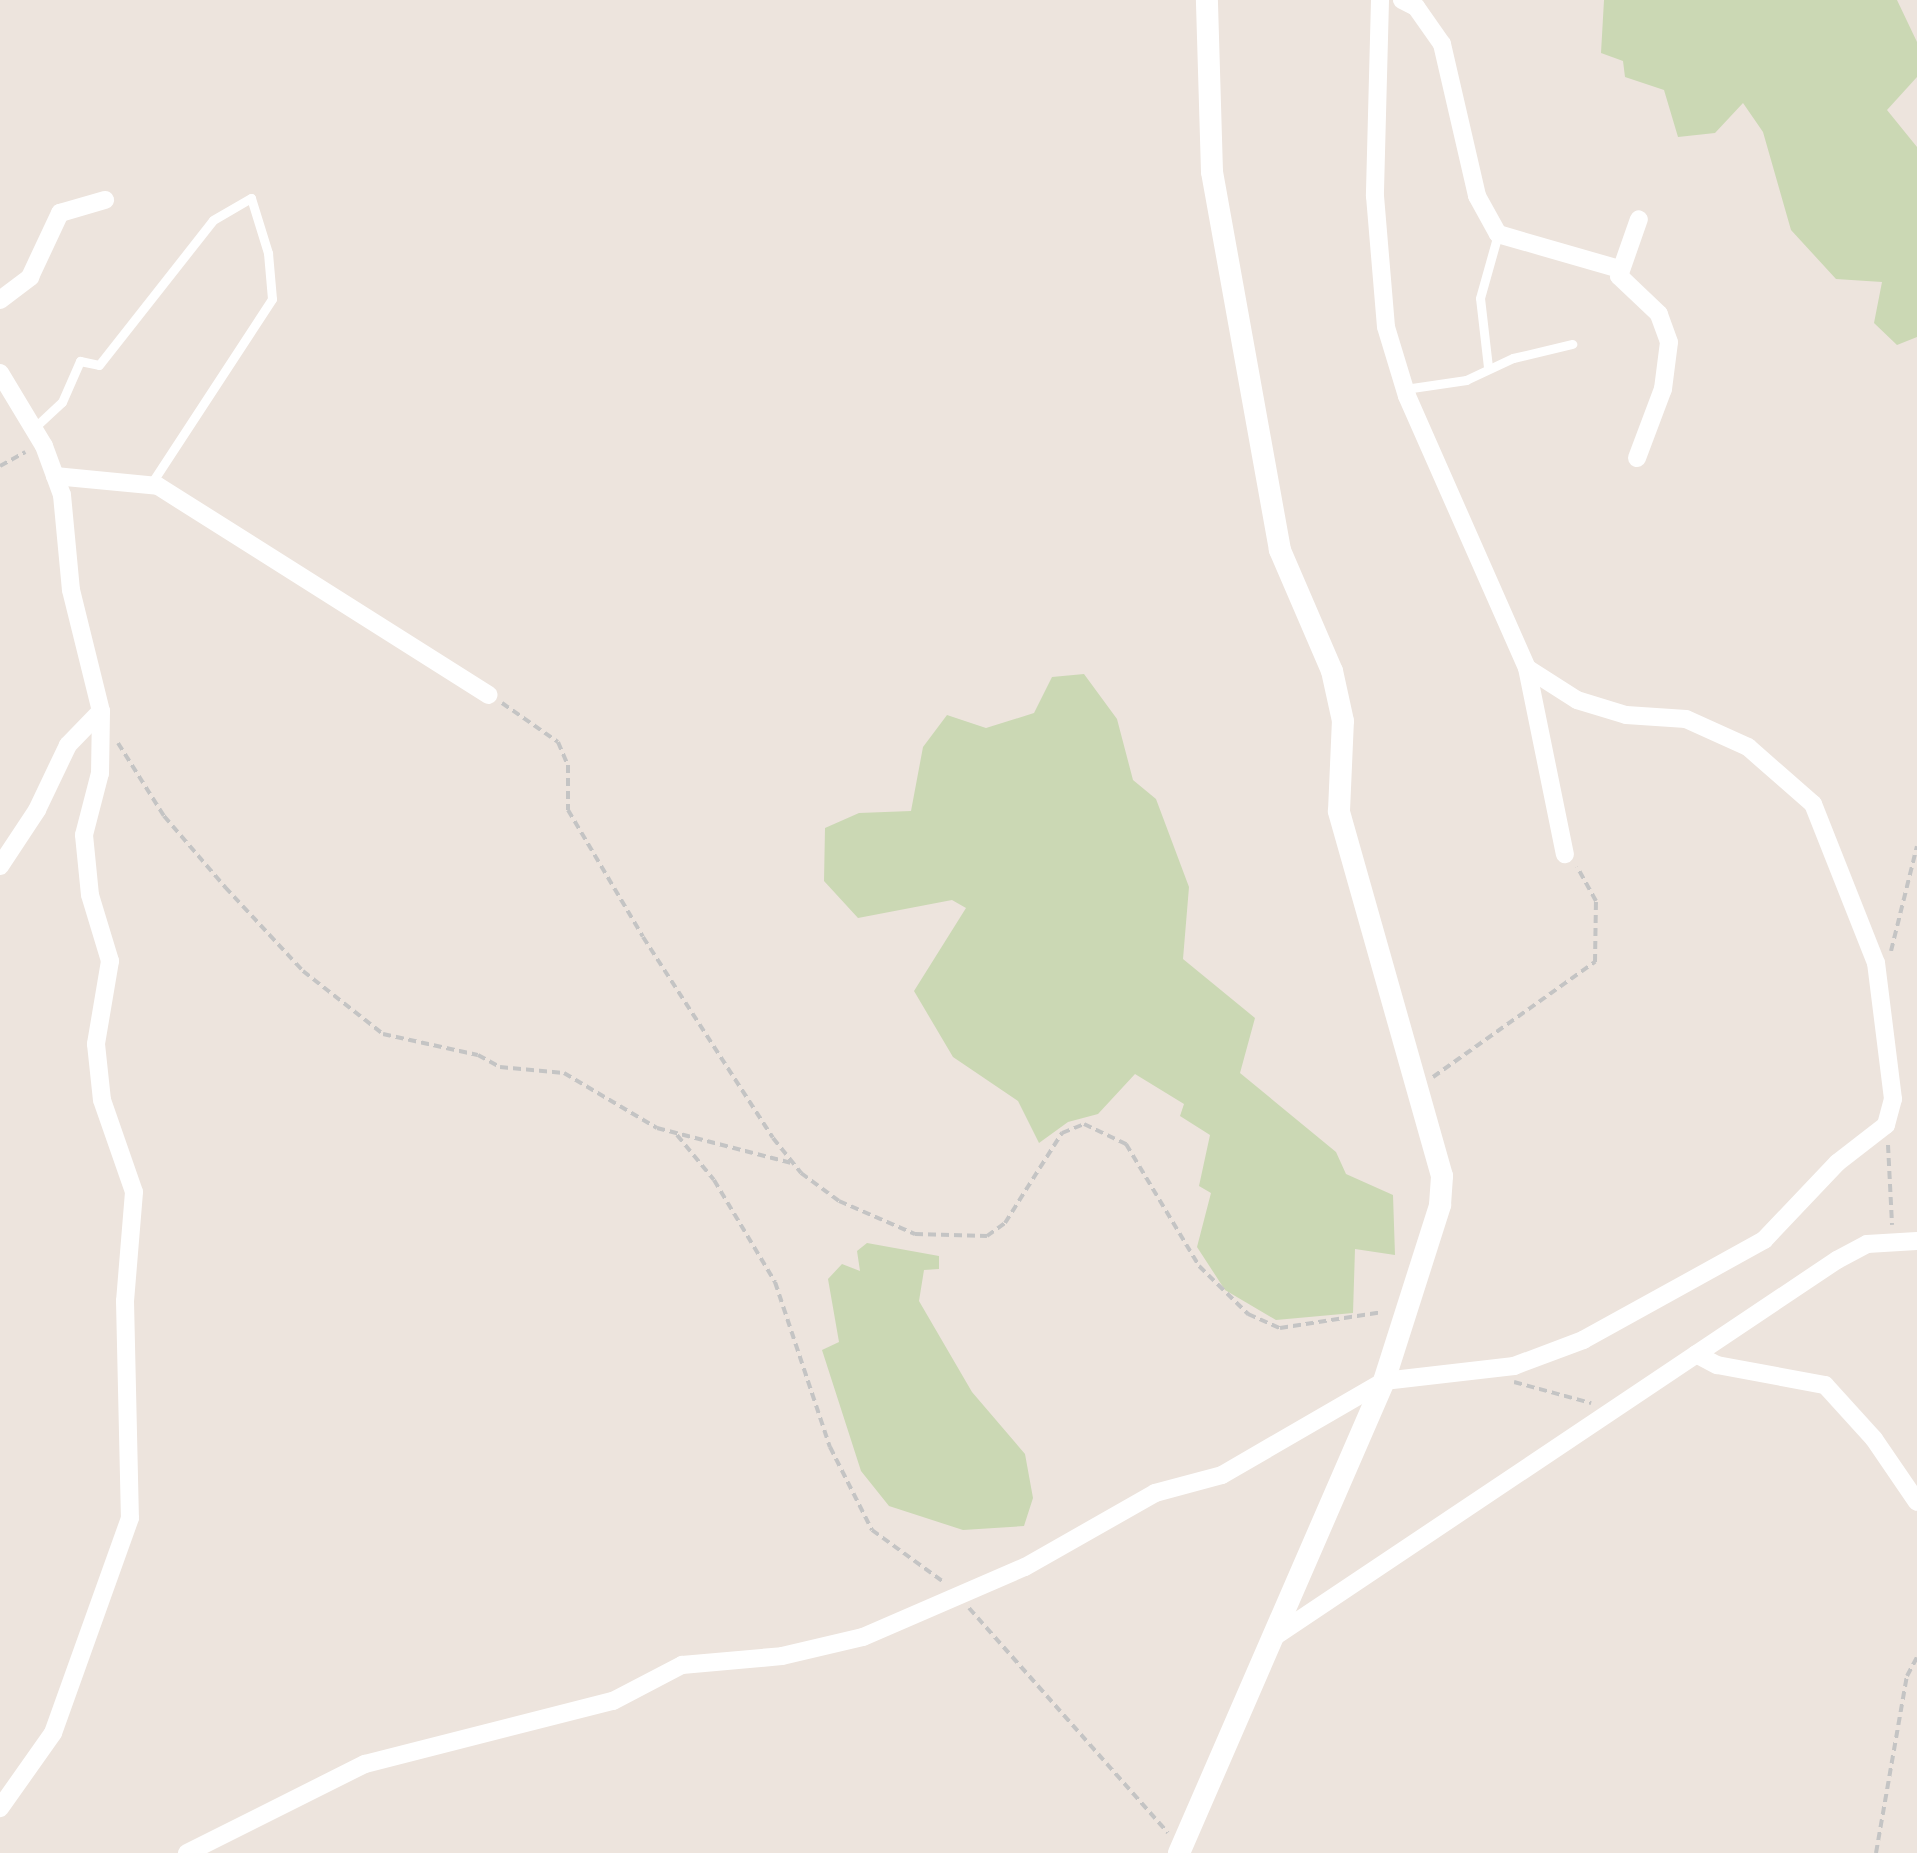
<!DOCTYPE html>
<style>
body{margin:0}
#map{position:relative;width:1917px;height:1853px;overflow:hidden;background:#ede4dd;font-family:Barlow,sans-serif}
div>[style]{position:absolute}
.cemetery>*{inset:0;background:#cbd8b4}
.path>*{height:4px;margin-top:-2px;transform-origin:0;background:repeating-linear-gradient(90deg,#c4c4c4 0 8px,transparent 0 13px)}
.service>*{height:9px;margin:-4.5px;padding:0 4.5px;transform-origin:4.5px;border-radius:4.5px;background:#fff}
.minor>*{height:18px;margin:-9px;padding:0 9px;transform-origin:9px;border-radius:9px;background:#fff}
.tertiary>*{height:22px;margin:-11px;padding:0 11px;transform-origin:11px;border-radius:11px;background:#fff}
span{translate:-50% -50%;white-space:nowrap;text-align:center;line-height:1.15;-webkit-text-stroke:10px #fff;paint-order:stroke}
</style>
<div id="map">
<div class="cemetery">
<div style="clip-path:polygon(1604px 0,1897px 0,1917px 42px,1917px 77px,1887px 110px,1917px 147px,1917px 337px,1897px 345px,1874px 323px,1882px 282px,1836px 279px,1791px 230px,1763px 132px,1743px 103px,1715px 133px,1678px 137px,1664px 90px,1625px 77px,1623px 61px,1601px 53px)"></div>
<div style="clip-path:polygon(1084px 674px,1117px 719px,1133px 780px,1156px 799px,1189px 887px,1183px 959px,1255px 1018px,1240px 1073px,1336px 1152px,1346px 1174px,1393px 1195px,1395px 1255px,1355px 1249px,1353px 1313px,1276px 1320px,1225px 1290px,1197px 1247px,1211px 1193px,1199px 1186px,1210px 1135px,1180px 1116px,1184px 1104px,1135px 1074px,1098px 1114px,1068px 1122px,1039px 1143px,1018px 1101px,953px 1057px,914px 991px,966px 908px,952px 900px,858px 918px,824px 881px,825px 828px,859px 813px,911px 811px,923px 747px,947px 715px,986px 728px,1034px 713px,1052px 677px)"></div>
<div style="clip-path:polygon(867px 1243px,939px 1256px,939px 1269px,924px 1270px,919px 1301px,972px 1392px,1025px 1454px,1033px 1498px,1024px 1526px,963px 1530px,889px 1506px,861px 1471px,822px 1350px,839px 1342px,828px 1279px,842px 1264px,860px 1271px,857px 1251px)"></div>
</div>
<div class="path">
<div style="left:0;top:466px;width:29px;rotate:-29deg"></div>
<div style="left:502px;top:703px;width:68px;rotate:34.9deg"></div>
<div style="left:558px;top:742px;width:25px;rotate:67deg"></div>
<div style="left:568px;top:765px;width:45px;rotate:90deg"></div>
<div style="left:568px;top:810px;width:147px;rotate:59.4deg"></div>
<div style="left:643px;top:937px;width:239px;rotate:57.1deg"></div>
<div style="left:773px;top:1138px;width:45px;rotate:51.3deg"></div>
<div style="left:801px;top:1173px;width:47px;rotate:36.4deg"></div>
<div style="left:839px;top:1201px;width:83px;rotate:23.5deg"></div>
<div style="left:915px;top:1234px;width:72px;rotate:1.6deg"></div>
<div style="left:987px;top:1236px;width:22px;rotate:-36deg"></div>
<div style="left:1005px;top:1223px;width:107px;rotate:-57.7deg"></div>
<div style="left:1062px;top:1133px;width:24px;rotate:-22deg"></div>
<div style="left:1084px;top:1124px;width:47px;rotate:25.5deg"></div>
<div style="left:1126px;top:1144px;width:142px;rotate:59.1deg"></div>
<div style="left:1199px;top:1266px;width:69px;rotate:44.4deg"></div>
<div style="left:1248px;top:1314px;width:35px;rotate:24deg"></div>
<div style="left:1280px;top:1328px;width:104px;rotate:-8.8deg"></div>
<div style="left:118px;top:743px;width:86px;rotate:57.8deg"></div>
<div style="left:164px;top:816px;width:94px;rotate:49.3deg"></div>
<div style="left:225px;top:887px;width:115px;rotate:47.1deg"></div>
<div style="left:303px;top:971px;width:102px;rotate:38.2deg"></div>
<div style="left:383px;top:1034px;width:97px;rotate:12.5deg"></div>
<div style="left:478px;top:1055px;width:25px;rotate:29deg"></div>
<div style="left:500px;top:1067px;width:64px;rotate:5.4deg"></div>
<div style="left:564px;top:1073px;width:108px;rotate:30.6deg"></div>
<div style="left:657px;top:1128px;width:138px;rotate:14.6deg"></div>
<div style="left:1891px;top:951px;width:108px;rotate:-76.1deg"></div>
<div style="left:1433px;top:1077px;width:199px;rotate:-35.4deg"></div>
<div style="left:1595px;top:962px;width:61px;rotate:-89.1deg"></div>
<div style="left:1596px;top:901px;width:39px;rotate:-119deg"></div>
<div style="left:677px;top:1135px;width:58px;rotate:50.6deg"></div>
<div style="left:714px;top:1180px;width:119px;rotate:59.1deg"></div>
<div style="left:775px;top:1282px;width:174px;rotate:71.6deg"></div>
<div style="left:830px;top:1447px;width:93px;rotate:63.2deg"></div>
<div style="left:872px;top:1530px;width:90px;rotate:36deg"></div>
<div style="left:1888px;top:1145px;width:80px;rotate:87.1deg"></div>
<div style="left:1514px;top:1382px;width:80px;rotate:15.3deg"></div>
<div style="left:969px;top:1608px;width:300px;rotate:48.5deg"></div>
<div style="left:1876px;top:1853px;width:180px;rotate:-80.1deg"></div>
<div style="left:1907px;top:1676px;width:21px;rotate:-62deg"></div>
</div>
<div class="service">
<div style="left:1488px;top:367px;width:69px;rotate:-96.6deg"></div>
<div style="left:1480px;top:298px;width:66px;rotate:-74.3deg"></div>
<div style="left:1405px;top:389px;width:62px;rotate:-8.4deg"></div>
<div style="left:1466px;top:380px;width:52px;rotate:-25.1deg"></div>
<div style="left:1513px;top:358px;width:61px;rotate:-13.3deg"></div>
<div style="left:34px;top:428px;width:38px;rotate:-43deg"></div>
<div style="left:62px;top:402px;width:45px;rotate:-66.3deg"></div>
<div style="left:80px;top:361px;width:19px;rotate:12deg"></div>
<div style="left:99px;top:365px;width:184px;rotate:-51.8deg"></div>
<div style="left:213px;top:220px;width:44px;rotate:-30.1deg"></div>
<div style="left:251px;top:198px;width:58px;rotate:72.8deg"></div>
<div style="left:268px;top:253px;width:46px;rotate:85deg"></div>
<div style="left:272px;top:299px;width:221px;rotate:123.2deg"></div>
</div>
<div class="minor">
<div style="left:1380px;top:0;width:196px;rotate:91.5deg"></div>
<div style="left:1375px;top:196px;width:131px;rotate:85.2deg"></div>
<div style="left:1386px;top:327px;width:72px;rotate:73.1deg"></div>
<div style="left:1407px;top:396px;width:297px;rotate:66.2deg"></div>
<div style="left:1527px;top:668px;width:190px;rotate:78.5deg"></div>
<div style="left:1402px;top:0;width:16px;rotate:27deg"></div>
<div style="left:1416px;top:7px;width:45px;rotate:54.9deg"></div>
<div style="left:1442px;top:44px;width:156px;rotate:77deg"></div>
<div style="left:1477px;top:196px;width:43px;rotate:61.1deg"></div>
<div style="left:1498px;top:234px;width:126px;rotate:16.1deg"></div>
<div style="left:0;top:300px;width:38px;rotate:-37deg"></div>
<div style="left:30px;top:277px;width:71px;rotate:-64.9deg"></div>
<div style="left:60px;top:213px;width:47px;rotate:-16.1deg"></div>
<div style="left:0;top:373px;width:85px;rotate:58.9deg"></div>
<div style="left:44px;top:446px;width:52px;rotate:69.8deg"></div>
<div style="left:62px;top:495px;width:95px;rotate:84.6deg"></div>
<div style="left:71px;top:590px;width:125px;rotate:76.1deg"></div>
<div style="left:101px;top:711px;width:62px;rotate:90.9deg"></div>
<div style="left:100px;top:773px;width:64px;rotate:104.5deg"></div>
<div style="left:84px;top:835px;width:60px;rotate:84.3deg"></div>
<div style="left:90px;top:895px;width:69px;rotate:73.1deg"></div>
<div style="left:110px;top:961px;width:84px;rotate:99.6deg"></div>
<div style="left:96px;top:1044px;width:56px;rotate:83.9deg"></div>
<div style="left:102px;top:1100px;width:97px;rotate:70.8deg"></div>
<div style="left:134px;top:1192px;width:109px;rotate:94.7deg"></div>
<div style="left:125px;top:1301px;width:217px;rotate:88.7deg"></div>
<div style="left:130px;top:1518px;width:228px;rotate:109.7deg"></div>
<div style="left:53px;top:1733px;width:92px;rotate:125.2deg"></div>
<div style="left:1637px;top:458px;width:74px;rotate:-69.4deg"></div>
<div style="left:1663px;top:389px;width:47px;rotate:-82.7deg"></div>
<div style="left:1669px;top:342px;width:30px;rotate:-110deg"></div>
<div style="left:1659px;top:314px;width:55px;rotate:-136.5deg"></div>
<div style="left:1619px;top:276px;width:60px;rotate:-70.7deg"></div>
<div style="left:55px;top:476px;width:103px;rotate:5.5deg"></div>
<div style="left:158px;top:486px;width:391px;rotate:32.3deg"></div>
<div style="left:0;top:866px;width:67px;rotate:-56.5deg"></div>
<div style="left:37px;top:810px;width:72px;rotate:-64.5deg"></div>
<div style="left:68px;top:745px;width:47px;rotate:-45.9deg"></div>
<div style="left:1696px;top:1354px;width:24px;rotate:28deg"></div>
<div style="left:1717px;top:1365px;width:110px;rotate:10.5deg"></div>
<div style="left:1825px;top:1385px;width:73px;rotate:47.8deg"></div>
<div style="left:1874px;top:1439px;width:76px;rotate:55.7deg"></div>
<div style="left:1274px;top:1637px;width:678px;rotate:-33.81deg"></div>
<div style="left:1837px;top:1260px;width:34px;rotate:-28deg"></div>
<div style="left:1867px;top:1244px;width:50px;rotate:-3.4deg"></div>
<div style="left:187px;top:1853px;width:199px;rotate:-26.6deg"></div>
<div style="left:365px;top:1764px;width:256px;rotate:-14.3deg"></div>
<div style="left:613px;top:1701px;width:78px;rotate:-27.6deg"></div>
<div style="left:682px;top:1665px;width:100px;rotate:-5.1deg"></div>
<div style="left:782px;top:1656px;width:83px;rotate:-13.2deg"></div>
<div style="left:863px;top:1637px;width:176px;rotate:-23.4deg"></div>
<div style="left:1025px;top:1567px;width:150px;rotate:-29.6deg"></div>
<div style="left:1155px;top:1493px;width:69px;rotate:-15deg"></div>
<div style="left:1222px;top:1475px;width:187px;rotate:-30.1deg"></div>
<div style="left:1384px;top:1381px;width:131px;rotate:-6.6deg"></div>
<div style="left:1514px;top:1366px;width:74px;rotate:-20.6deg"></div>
<div style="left:1583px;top:1340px;width:207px;rotate:-28.9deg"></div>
<div style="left:1764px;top:1240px;width:106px;rotate:-46.5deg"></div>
<div style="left:1837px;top:1163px;width:62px;rotate:-37.8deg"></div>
<div style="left:1886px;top:1125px;width:27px;rotate:-75deg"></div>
<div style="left:1893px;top:1099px;width:137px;rotate:-97.1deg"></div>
<div style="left:1876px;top:963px;width:171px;rotate:-111.6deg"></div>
<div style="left:1813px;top:804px;width:86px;rotate:-138.8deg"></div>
<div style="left:1748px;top:747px;width:68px;rotate:-155.7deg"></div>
<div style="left:1686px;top:719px;width:60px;rotate:-176.2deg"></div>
<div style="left:1626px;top:715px;width:51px;rotate:-163deg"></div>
<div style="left:1577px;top:700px;width:59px;rotate:-147.4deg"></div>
</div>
<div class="tertiary">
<div style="left:1179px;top:1853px;width:515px;rotate:-66.52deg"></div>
<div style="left:1384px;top:1381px;width:185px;rotate:-72.3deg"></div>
<div style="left:1440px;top:1205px;width:29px;rotate:-86deg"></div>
<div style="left:1442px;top:1176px;width:379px;rotate:-105.8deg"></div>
<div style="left:1339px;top:811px;width:90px;rotate:-87.5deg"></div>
<div style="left:1343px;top:721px;width:51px;rotate:-102.4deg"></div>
<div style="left:1332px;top:671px;width:132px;rotate:-113.3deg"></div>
<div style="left:1280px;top:550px;width:384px;rotate:-100.2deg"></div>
<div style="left:1212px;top:172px;width:172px;rotate:-91.7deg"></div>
</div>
</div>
